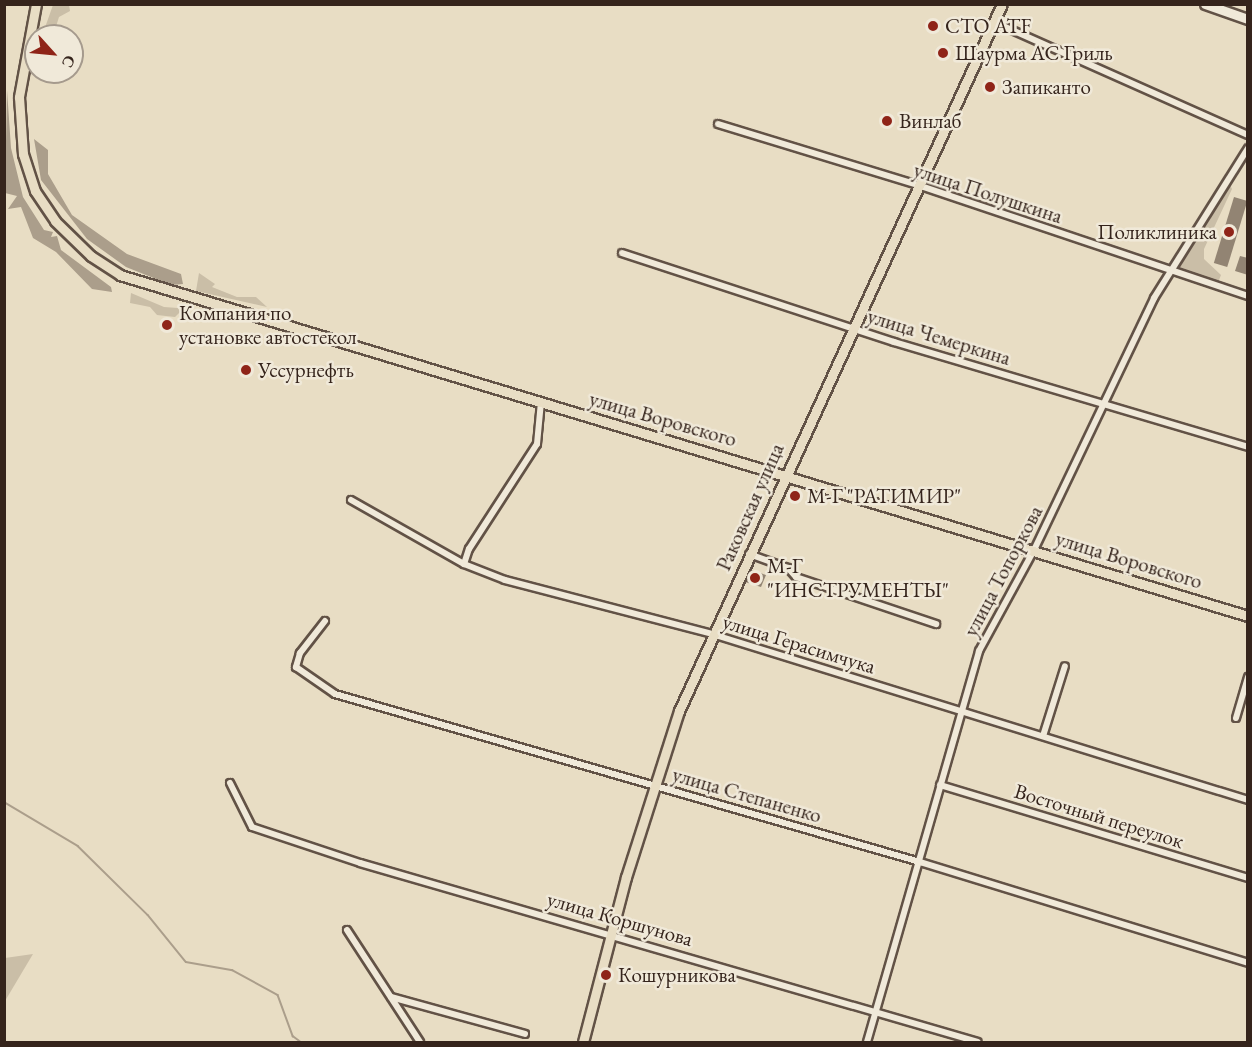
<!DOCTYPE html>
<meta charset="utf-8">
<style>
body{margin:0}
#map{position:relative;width:1252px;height:1047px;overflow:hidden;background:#e8ddc4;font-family:"EB Garamond",serif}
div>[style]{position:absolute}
.green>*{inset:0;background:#cabea7}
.water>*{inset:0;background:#ab9e8b}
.stream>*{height:1.5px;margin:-0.75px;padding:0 0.75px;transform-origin:0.75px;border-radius:0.75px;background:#ab9e8b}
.building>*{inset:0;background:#928473;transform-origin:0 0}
.roads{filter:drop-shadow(2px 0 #625246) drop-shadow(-2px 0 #625246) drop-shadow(0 2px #625246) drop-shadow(0 -2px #625246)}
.minor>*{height:6px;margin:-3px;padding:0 3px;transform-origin:3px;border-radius:3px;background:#f0e9d9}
.secondary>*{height:9px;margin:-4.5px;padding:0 4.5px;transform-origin:4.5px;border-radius:4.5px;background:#f0e9d9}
.primary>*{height:9px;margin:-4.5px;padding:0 4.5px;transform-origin:4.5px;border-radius:4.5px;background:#e8ddc4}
.dots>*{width:16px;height:16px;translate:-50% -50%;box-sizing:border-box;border:3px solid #f0e9d9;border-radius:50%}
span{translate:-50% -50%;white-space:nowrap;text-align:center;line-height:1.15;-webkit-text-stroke:5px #f0e9d9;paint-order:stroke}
.poi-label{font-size:21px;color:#35241c}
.left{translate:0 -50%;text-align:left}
.right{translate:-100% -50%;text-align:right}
.street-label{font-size:21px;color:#35241c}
.frame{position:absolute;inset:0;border:6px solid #35241c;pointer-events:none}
.north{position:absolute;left:24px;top:24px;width:60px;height:60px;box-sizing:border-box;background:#f0e9d9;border:2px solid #a59a8d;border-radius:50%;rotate:117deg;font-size:16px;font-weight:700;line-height:24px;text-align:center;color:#35241c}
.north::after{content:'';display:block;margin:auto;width:21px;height:27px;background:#8f2418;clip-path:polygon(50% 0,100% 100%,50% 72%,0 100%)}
</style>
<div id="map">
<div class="green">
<div style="clip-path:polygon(53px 5px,69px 5px,70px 11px,59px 17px,53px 36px,42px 36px)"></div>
<div style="clip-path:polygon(1229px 183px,1232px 189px,1204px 249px,1204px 259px,1221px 275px,1215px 290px,1204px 286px,1207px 280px,1176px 268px)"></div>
<div style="clip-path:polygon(199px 273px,215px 284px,212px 287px,237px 297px,256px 297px,267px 307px,196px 291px)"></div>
<div style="clip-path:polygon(131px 293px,164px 307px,178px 308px,180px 312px,175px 317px,157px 315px,150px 307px,130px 303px)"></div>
<div style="clip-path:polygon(33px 954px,5px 1001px,5px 958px)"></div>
</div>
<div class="water">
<div style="clip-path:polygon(7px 90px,11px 148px,23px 197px,44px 230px,53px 232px,51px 237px,57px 236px,61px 250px,111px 287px,112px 292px,92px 289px,56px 252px,33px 238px,21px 207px,8px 209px,17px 196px,5px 193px)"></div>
<div style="clip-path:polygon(34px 139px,48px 150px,48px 174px,72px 215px,127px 254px,181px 274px,183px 284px,171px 285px,126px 267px,87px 239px,41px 180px)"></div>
</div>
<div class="stream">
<div style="left:4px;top:802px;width:86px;rotate:30.7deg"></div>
<div style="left:78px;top:846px;width:98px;rotate:44.6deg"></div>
<div style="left:148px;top:915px;width:60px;rotate:51deg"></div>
<div style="left:186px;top:962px;width:47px;rotate:9.9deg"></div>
<div style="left:232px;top:970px;width:52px;rotate:28.5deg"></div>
<div style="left:278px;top:995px;width:44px;rotate:69.9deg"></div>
<div style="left:293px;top:1036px;width:10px;rotate:37deg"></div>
</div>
<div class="building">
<div style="left:1234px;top:197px;width:14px;height:69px;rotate:17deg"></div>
<div style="clip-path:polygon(1240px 256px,1248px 258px,1248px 275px,1235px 271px)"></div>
<div style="clip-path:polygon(751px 570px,766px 575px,761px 587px,745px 582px)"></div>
</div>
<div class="roads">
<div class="minor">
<div style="left:994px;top:22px;width:278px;rotate:24deg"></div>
<div style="left:718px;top:124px;width:209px;rotate:17deg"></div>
<div style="left:918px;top:185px;width:348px;rotate:18.6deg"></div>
<div style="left:622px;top:253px;width:286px;rotate:18.1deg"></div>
<div style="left:894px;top:342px;width:369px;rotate:16.5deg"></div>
<div style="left:351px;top:500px;width:130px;rotate:29.5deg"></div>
<div style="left:464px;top:564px;width:44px;rotate:21.3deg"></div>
<div style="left:505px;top:580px;width:214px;rotate:14.6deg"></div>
<div style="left:712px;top:634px;width:561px;rotate:17.21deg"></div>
<div style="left:749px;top:554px;width:41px;rotate:19.7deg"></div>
<div style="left:788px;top:568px;width:12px;rotate:48deg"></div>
<div style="left:796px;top:577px;width:148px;rotate:18.6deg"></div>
<div style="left:464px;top:564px;width:16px;rotate:-72deg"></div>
<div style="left:469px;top:549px;width:125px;rotate:-57.1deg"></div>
<div style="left:537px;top:444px;width:42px;rotate:-84.6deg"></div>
<div style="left:325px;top:621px;width:41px;rotate:128deg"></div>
<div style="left:300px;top:653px;width:15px;rotate:106deg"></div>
<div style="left:296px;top:667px;width:47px;rotate:34.7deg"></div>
<div style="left:335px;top:694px;width:609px;rotate:16.02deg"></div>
<div style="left:920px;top:862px;width:343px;rotate:17.1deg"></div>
<div style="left:1236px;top:718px;width:43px;rotate:-73.7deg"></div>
<div style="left:1043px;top:736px;width:73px;rotate:-72.6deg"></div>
<div style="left:230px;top:783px;width:49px;rotate:63.4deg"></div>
<div style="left:252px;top:827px;width:114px;rotate:18.4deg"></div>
<div style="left:360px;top:863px;width:643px;rotate:16.15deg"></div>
<div style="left:940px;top:785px;width:322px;rotate:16.8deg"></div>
<div style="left:347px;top:930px;width:134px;rotate:56.9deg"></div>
<div style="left:391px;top:997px;width:139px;rotate:15.4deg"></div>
<div style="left:867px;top:1042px;width:407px;rotate:-74deg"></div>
<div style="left:979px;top:651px;width:115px;rotate:-61.4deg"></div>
<div style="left:1034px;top:550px;width:279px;rotate:-64.5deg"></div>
<div style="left:1154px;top:298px;width:177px;rotate:-57.9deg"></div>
</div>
<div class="secondary">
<div style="left:1205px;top:4px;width:46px;rotate:19.2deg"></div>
</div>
<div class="primary">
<div style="left:36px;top:4px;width:95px;rotate:100.4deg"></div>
<div style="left:19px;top:97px;width:57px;rotate:86deg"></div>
<div style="left:23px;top:154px;width:39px;rotate:72deg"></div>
<div style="left:35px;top:191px;width:36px;rotate:56deg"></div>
<div style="left:55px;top:221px;width:50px;rotate:44.2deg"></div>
<div style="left:91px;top:256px;width:35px;rotate:33deg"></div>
<div style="left:120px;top:275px;width:1178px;rotate:16.82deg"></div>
<div style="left:583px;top:1042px;width:171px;rotate:-75.4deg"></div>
<div style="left:626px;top:877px;width:174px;rotate:-72.3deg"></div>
<div style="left:679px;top:711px;width:777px;rotate:-65.45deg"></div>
</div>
</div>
<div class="dots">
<div style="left:933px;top:26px;background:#8f2418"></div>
<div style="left:943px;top:53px;background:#8f2418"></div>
<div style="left:990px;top:87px;background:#8f2418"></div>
<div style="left:887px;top:121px;background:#8f2418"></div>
<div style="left:1229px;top:232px;background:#8f2418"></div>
<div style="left:167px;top:325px;background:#8f2418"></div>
<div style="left:246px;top:370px;background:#8f2418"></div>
<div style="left:795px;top:496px;background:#8f2418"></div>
<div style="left:755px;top:578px;background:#8f2418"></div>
<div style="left:606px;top:975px;background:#8f2418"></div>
</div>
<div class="poi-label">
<span class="left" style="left:945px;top:26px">СТО ATF</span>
<span class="left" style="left:955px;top:53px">Шаурма АС Гриль</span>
<span class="left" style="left:1002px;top:87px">Запиканто</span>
<span class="left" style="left:899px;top:121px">Винлаб</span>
<span class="right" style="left:1217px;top:232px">Поликлиника</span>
<span class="left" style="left:179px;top:325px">Компания по<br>установке автостекол</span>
<span class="left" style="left:258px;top:370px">Уссурнефть</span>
<span class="left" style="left:807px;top:496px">М-Г "РАТИМИР"</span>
<span class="left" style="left:767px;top:578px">М-Г<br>"ИНСТРУМЕНТЫ"</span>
<span class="left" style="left:618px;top:975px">Кошурникова</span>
</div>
<div class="street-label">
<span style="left:988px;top:193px;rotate:18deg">улица Полушкина</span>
<span style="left:939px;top:337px;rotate:17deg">улица Чемеркина</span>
<span style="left:663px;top:419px;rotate:16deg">улица Воровского</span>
<span style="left:750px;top:507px;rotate:-66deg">Раковская улица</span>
<span style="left:1129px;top:560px;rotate:17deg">улица Воровского</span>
<span style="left:1003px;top:571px;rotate:-62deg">улица Топоркова</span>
<span style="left:799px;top:644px;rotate:17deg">улица Герасимчука</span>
<span style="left:747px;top:795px;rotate:16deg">улица Степаненко</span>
<span style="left:1099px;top:816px;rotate:17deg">Восточный переулок</span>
<span style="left:620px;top:919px;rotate:16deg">улица Коршунова</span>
</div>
<div class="frame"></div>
<div class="north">С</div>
</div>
